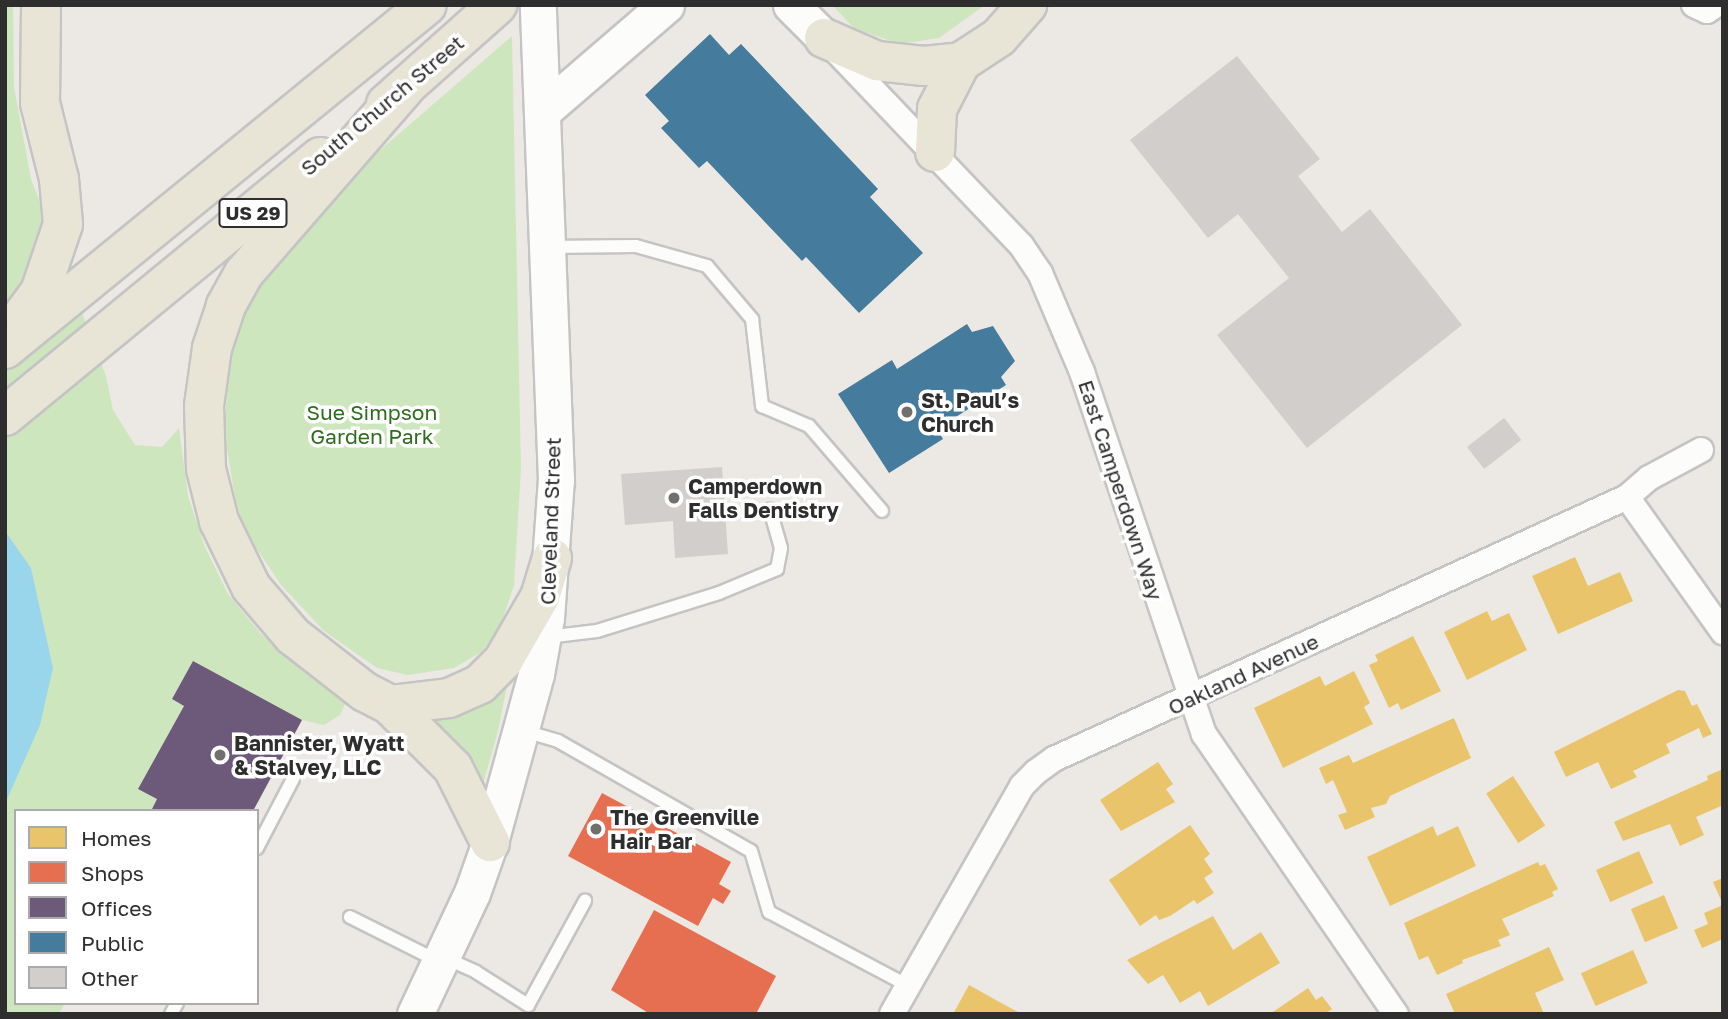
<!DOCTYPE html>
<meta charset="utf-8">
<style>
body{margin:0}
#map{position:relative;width:1728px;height:1019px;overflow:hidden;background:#ece8e4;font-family:"Golos Text",sans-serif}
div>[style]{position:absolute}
.green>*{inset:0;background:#cee6be}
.water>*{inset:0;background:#99d6ec}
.homes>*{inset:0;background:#e9c46a;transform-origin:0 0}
.shops>*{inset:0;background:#e76f51}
.offices>*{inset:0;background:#6d597a}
.public>*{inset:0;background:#457b9d}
.building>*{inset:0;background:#d1cecb;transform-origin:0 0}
.roads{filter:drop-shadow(2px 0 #c5c4c5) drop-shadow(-2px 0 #c5c4c5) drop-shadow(0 2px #c5c4c5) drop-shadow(0 -2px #c5c4c5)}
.lane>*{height:12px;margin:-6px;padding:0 6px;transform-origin:6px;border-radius:6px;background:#fcfcfb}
.street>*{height:24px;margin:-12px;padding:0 12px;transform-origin:12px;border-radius:12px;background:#fcfcfb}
.secondary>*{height:35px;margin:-17.5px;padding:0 17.5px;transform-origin:17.5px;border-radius:17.5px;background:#fcfcfb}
.primary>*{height:38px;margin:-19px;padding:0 19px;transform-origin:19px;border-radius:19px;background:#e8e4d6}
.dots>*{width:19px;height:19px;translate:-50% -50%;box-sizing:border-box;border:4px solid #fff;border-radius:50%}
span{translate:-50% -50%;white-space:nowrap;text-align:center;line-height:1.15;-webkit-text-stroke:7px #fff;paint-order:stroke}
.shield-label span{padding:2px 5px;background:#fff;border:2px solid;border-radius:5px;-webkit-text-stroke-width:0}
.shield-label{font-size:19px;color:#2e2e2e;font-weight:700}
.street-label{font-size:21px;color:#2e2e2e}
.poi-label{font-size:21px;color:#2e2e2e;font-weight:700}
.left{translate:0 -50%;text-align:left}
.park-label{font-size:21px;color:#2c6e1b}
.frame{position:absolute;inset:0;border:7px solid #2e2e2e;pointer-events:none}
.legend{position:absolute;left:14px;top:809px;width:245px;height:196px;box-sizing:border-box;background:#fff;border:2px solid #ababab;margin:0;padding:9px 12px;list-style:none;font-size:21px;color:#2e2e2e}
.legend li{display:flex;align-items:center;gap:14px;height:35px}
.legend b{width:35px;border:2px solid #ababab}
</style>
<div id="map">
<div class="green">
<div style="clip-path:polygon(5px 5px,13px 5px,14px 87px,31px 179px,106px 376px,113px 410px,135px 445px,162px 447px,179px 428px,188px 496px,205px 547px,228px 594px,261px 634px,346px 702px,340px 715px,324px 725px,302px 720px,193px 661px,172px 699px,184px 706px,139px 789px,157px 799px,151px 811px,16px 811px,16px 1003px,65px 1003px,59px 1014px,5px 1014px)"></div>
<div style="clip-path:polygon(832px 5px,985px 5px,939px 38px,899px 44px,854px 28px)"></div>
<div style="clip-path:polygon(512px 36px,521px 469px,514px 585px,500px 628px,481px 652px,454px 668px,408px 675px,377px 668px,324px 631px,281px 585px,245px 531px,235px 498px,224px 430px,230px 362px,249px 295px,311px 210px)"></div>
<div style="clip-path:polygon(507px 685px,498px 731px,483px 784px,414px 713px,467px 709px,491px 701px)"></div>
</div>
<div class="water">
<div style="clip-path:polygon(5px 531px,31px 568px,53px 668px,40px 725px,5px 804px)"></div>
</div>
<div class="homes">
<div style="clip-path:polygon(1575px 557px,1588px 586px,1620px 572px,1633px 601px,1558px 634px,1532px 576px)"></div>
<div style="clip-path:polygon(1487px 611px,1492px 621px,1509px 613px,1527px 650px,1467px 680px,1444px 632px)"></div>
<div style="clip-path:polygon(1413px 636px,1441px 691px,1401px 710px,1398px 703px,1389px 708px,1369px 665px,1378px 661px,1375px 655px)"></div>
<div style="clip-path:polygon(1354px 671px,1370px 703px,1364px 707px,1373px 724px,1283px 768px,1254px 708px,1320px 676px,1325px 686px)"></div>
<div style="clip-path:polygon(1678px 690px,1685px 691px,1692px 706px,1697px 704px,1712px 734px,1703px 738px,1699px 728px,1666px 744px,1670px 753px,1633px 771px,1637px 777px,1611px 789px,1598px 762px,1566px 777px,1554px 752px)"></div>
<div style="clip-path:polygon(1454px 718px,1471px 758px,1390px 796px,1386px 804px,1371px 808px,1375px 817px,1345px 830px,1338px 815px,1347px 812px,1333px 780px,1326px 784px,1319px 768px,1349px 755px,1353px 763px)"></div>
<div style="clip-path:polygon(1158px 762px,1173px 784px,1166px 789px,1175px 802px,1121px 831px,1100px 800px)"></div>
<div style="clip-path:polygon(1723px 769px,1723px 810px,1721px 806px,1696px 817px,1704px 835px,1680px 846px,1670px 824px,1623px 841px,1614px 822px,1708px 780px,1707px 776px)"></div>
<div style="left:1513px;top:776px;width:59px;height:32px;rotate:57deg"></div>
<div style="clip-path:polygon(1190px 825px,1210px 854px,1204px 859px,1213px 872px,1204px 878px,1214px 893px,1197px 904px,1194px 900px,1170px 916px,1159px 920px,1156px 915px,1140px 926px,1109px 880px)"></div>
<div style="clip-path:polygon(1433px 826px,1437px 836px,1458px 826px,1476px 866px,1390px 906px,1367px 857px)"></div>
<div style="left:1639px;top:851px;width:35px;height:47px;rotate:66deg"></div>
<div style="clip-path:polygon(1538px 862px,1540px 866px,1545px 864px,1558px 889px,1552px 892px,1554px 896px,1502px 919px,1510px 935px,1498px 940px,1501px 946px,1462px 960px,1463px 963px,1437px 975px,1428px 956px,1419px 960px,1404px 923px)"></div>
<div style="clip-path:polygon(1723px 878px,1723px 899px,1721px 900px,1713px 882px)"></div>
<div style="left:1664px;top:895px;width:36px;height:36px;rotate:67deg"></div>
<div style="clip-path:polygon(1723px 905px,1723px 939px,1702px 948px,1694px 930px,1708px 924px,1704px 913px)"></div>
<div style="clip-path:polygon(1213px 916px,1233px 950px,1261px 932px,1280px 963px,1208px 1006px,1200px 991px,1180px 1003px,1163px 975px,1148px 984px,1127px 960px)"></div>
<div style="clip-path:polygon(1549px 947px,1564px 980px,1535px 993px,1544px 1014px,1455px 1014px,1446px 994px)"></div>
<div style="left:1633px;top:950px;width:36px;height:57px;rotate:66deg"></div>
<div style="clip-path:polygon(969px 985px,1003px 1004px,1022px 1014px,953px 1014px)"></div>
<div style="clip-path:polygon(1308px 988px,1316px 1000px,1322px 996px,1332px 1009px,1325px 1014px,1270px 1014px)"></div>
</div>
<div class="shops">
<div style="clip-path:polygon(602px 793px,731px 862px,719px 884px,731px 891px,723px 904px,713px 898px,698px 926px,568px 856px)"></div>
<div style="clip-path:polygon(654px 910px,776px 976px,756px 1014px,650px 1014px,611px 990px)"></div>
</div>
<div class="offices">
<div style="clip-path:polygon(193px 661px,302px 720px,253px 811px,151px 811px,157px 799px,138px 789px,184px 706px,172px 699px)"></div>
</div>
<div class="public">
<div style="clip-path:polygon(710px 34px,729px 55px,741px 44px,878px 189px,870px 197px,923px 253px,859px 313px,806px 257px,802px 261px,707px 161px,699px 168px,661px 128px,669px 121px,645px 95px)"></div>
<div style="clip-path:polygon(967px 324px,972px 332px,993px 326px,1015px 361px,1001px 377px,1006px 385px,937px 429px,943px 439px,889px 473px,838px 394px,892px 360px,897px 369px)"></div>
</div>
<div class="building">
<div style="clip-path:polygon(1237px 56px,1320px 159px,1298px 176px,1342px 232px,1370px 209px,1462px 325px,1307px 448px,1217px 335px,1289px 278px,1238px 214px,1208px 238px,1130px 140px)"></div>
<div style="left:1504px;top:418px;width:28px;height:47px;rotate:52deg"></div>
<div style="clip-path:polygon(722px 467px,728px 554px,675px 558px,673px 521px,625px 525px,621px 474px)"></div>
</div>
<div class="roads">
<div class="lane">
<div style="left:548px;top:247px;width:88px;rotate:-0.7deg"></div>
<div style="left:636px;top:246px;width:74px;rotate:15.7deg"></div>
<div style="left:707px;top:266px;width:70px;rotate:49.7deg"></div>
<div style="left:752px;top:319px;width:88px;rotate:83.4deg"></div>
<div style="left:762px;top:406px;width:51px;rotate:23.1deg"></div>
<div style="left:809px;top:426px;width:112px;rotate:49.3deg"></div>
<div style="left:547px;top:637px;width:50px;rotate:-6.8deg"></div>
<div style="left:597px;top:631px;width:128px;rotate:-17.3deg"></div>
<div style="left:719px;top:593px;width:63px;rotate:-22.5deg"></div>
<div style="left:777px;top:569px;width:21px;rotate:-79deg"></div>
<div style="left:781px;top:548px;width:40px;rotate:-106deg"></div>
<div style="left:524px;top:731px;width:35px;rotate:16deg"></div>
<div style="left:558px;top:741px;width:222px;rotate:29.7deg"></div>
<div style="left:751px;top:851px;width:64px;rotate:73.6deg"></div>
<div style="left:769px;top:912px;width:158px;rotate:27.9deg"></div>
<div style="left:257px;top:848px;width:82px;rotate:-62.5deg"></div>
<div style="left:350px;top:917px;width:98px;rotate:26.6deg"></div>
<div style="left:443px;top:957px;width:36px;rotate:24deg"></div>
<div style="left:476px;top:972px;width:62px;rotate:32.4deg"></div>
<div style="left:528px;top:1005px;width:119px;rotate:-61.3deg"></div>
<div style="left:171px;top:1014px;width:13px;rotate:-61deg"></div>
</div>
<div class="street">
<div style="left:1694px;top:5px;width:14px;rotate:25deg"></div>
<div style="left:1707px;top:11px;width:11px;rotate:-34deg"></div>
<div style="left:836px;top:51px;width:268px;rotate:46.4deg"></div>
<div style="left:1021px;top:245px;width:34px;rotate:56deg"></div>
<div style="left:1040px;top:273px;width:108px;rotate:67deg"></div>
<div style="left:1082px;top:372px;width:382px;rotate:71.4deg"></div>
<div style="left:1204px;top:734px;width:340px;rotate:55.6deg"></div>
<div style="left:1627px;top:497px;width:166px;rotate:54.6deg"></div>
<div style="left:892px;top:1014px;width:262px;rotate:-60.3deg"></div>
<div style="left:1022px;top:786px;width:20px;rotate:-45deg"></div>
<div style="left:1036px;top:772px;width:22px;rotate:-36deg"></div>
<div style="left:1054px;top:759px;width:630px;rotate:-24.57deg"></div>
<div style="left:1627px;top:497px;width:29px;rotate:-41deg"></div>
<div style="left:1649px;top:478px;width:59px;rotate:-28.3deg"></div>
</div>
<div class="secondary">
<div style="left:791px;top:5px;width:47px;rotate:45deg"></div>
<div style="left:544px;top:110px;width:161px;rotate:-40.7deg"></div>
<div style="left:415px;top:1014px;width:134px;rotate:-64.8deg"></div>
<div style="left:472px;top:893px;width:54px;rotate:-70.6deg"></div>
<div style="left:490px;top:842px;width:174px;rotate:-74.7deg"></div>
<div style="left:536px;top:674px;width:57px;rotate:-79.9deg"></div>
<div style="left:546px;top:618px;width:138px;rotate:-85.9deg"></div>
<div style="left:556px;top:480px;width:475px;rotate:-92.2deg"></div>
</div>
<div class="primary">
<div style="left:824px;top:38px;width:58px;rotate:23.5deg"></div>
<div style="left:877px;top:61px;width:47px;rotate:6.1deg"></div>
<div style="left:924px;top:66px;width:37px;rotate:-6deg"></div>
<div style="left:961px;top:62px;width:45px;rotate:-33.3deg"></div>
<div style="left:999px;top:37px;width:43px;rotate:-48.8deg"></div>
<div style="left:405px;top:88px;width:245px;rotate:131deg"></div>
<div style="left:244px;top:273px;width:38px;rotate:119deg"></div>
<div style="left:226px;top:306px;width:44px;rotate:108.4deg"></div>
<div style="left:212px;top:348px;width:59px;rotate:97.9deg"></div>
<div style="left:204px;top:406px;width:63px;rotate:88.2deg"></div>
<div style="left:206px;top:469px;width:54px;rotate:76deg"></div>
<div style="left:219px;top:521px;width:73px;rotate:64.1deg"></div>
<div style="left:251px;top:587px;width:65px;rotate:49.4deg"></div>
<div style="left:293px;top:636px;width:91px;rotate:37.9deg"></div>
<div style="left:365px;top:692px;width:28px;rotate:27deg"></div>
<div style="left:390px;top:705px;width:89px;rotate:45deg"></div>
<div style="left:453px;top:768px;width:83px;rotate:63.4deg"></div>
<div style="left:386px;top:104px;width:149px;rotate:-41.7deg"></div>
<div style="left:935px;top:152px;width:43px;rotate:-87.3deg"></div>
<div style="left:937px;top:109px;width:53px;rotate:-62.9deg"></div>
<div style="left:14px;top:327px;width:44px;rotate:-53.4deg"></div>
<div style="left:40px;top:292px;width:72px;rotate:-71.3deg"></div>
<div style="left:63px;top:224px;width:45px;rotate:-95.1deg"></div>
<div style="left:59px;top:179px;width:78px;rotate:-104deg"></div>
<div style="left:40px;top:103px;width:98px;rotate:-89.4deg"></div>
<div style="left:5px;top:349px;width:544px;rotate:-39.19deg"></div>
<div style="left:5px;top:416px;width:408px;rotate:-39.4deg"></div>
<div style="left:390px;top:705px;width:59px;rotate:-6.8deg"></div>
<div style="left:449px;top:698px;width:34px;rotate:-24deg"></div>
<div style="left:480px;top:684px;width:33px;rotate:-45deg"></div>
<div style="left:503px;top:661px;width:74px;rotate:-60deg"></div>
<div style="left:540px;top:597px;width:41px;rotate:-72.9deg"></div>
</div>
</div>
<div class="dots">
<div style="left:907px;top:412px;background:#706f6e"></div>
<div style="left:674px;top:498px;background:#706f6e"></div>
<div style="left:220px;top:755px;background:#706f6e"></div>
<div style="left:596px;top:829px;background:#706f6e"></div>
</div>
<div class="shield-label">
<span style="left:253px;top:213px">US 29</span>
</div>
<div class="street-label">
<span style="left:382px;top:105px;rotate:-40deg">South Church Street</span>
<span style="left:1121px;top:490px;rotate:72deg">East Camperdown Way</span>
<span style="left:550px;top:521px;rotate:-88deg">Cleveland Street</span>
<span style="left:1243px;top:674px;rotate:-25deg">Oakland Avenue</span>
</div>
<div class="poi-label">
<span class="left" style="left:921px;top:412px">St. Paul’s<br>Church</span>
<span class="left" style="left:688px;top:498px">Camperdown<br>Falls Dentistry</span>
<span class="left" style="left:234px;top:755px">Bannister, Wyatt<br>&amp; Stalvey, LLC</span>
<span class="left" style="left:610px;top:829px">The Greenville<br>Hair Bar</span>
</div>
<div class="park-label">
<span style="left:372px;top:424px">Sue Simpson<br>Garden Park</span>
</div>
<div class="frame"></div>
<ul class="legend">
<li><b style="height:19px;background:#e9c46a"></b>Homes</li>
<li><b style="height:19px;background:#e76f51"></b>Shops</li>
<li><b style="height:19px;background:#6d597a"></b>Offices</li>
<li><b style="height:19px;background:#457b9d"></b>Public</li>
<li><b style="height:19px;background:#d1cecb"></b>Other</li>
</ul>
</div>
